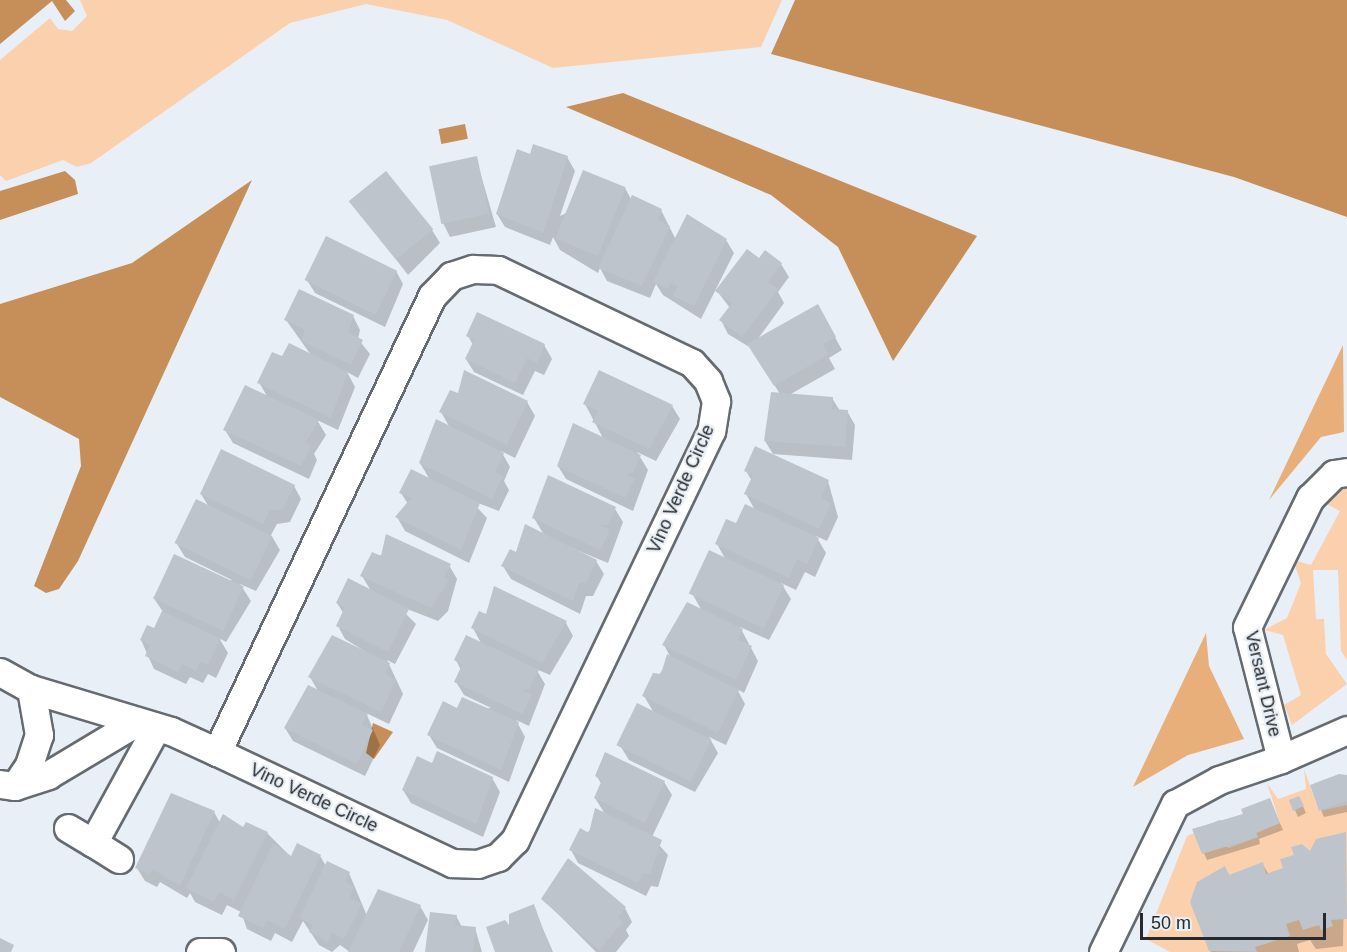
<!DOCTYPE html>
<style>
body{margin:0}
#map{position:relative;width:1347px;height:952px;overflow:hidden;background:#e8eff6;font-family:Helvetica,sans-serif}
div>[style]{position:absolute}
.green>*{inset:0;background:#fbd1ad}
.forest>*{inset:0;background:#e9af7a}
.water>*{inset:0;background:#c68e59;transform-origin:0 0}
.shadow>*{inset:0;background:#0003}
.building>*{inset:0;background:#bdc4cb;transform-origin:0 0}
.roads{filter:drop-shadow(2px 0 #656b70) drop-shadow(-2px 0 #656b70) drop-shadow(0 2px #656b70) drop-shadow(0 -2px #656b70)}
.minor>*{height:27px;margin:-13.5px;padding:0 13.5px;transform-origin:13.5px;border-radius:13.5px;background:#fff}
span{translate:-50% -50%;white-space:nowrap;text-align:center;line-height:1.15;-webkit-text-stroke:4.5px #e8eff6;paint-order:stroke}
.street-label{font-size:18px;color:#27292c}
.scale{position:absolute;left:1140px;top:913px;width:186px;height:27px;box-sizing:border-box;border:3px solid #27292c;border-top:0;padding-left:8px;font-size:18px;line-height:21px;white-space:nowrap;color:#27292c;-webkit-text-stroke:4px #e8eff6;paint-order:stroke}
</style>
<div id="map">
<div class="green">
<div style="clip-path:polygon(80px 0,782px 0,761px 47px,553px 68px,447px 20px,366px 4px,290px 23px,91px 163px,77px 167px,63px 160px,6px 181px,0 175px,0 60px,50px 18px,58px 29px,72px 31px,87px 16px)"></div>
<div style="clip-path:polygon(1347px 484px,1347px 660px,1341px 651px,1338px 570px,1313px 570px,1316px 619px,1324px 619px,1326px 654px,1347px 684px,1292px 725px,1284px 705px,1301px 695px,1283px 635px,1264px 630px,1287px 618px,1301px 583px,1293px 560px,1311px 565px,1340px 511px,1325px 503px,1323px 494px)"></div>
<div style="clip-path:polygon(1304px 769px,1319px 811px,1347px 805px,1347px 952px,1170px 952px,1146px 939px,1187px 836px,1194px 833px,1229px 848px,1258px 837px,1256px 833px,1280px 823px,1267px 783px,1278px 799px,1306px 789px)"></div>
</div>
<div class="forest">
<div style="clip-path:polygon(1343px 345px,1344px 432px,1321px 437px,1269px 500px)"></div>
<div style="clip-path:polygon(1206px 633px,1209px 666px,1244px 739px,1188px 755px,1133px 787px)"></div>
</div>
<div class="water">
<div style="clip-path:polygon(0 0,66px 0,75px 11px,65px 21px,52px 1px,0 44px)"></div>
<div style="clip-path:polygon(795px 0,1347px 0,1347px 217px,1234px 177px,771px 54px)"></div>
<div style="clip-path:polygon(623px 93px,977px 236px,893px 361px,838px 247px,771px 195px,566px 107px)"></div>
<div style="left:465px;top:124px;width:15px;height:27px;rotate:79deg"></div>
<div style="clip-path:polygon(65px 171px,75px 180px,78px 194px,0 220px,0 191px)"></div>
<div style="clip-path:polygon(252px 180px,78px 561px,59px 589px,46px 593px,34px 586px,81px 466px,79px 439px,0 397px,0 304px,132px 263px)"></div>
<div style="clip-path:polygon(373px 723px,393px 732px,374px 759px,366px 753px)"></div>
</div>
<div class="shadow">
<div style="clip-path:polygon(531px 155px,567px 157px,575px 171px,560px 216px,625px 188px,631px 199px,661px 210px,676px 240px,726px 240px,734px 253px,701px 319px,663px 295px,656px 284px,650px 298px,607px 281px,600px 268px,598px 273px,560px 250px,553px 237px,550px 245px,505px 227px,497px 214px)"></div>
<div style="clip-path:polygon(476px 158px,496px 227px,450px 237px,443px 223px)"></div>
<div style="clip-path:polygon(351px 201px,432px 230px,440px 243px,408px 275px)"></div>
<div style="clip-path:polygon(760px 260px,781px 264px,789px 277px,778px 292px,784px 303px,757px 340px,818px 306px,842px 350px,829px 358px,835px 369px,789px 395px,832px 398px,840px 411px,847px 411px,855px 425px,852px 460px,773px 454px,765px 441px,772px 394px,780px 394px,751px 348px,728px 334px,721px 320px,730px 308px,717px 291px)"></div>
<div style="clip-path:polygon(396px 271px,403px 284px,385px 327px,315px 293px,307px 280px)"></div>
<div style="clip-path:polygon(353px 316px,360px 330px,358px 339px,370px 354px,358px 378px,347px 372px,355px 387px,338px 430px,317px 420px,326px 435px,314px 454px,317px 460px,309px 479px,233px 443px,225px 430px,268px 398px,259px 382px,283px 358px,311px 355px,286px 320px)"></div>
<div style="clip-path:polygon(468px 336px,544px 345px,552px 359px,544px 375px,535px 371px,523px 395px,474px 372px,466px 359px,473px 345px)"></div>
<div style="clip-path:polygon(459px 396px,527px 402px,535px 416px,515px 458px,501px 451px,510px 467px,504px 481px,509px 490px,499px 511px,470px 500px,487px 518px,469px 563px,405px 531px,397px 517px,408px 504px,401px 493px,430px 480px,420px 463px,450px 428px,441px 412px)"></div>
<div style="clip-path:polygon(585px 404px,672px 406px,680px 419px,656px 461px,637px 452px,648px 470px,633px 511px,566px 479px,558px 466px,604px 440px)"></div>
<div style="clip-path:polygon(746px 471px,828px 481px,838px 517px,827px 541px,816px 536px,826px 553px,815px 577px,805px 572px,796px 590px,781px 583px,791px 599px,769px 640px,740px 627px,758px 661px,744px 693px,737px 689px,745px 704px,726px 745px,709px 737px,718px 753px,695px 792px,629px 760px,621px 747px,654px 713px,644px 696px,671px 658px,664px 645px,702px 611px,693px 595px,726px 560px,717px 544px,755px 510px,746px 494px,752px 481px)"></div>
<div style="clip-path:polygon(294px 486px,301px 499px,290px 522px,277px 524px,271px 535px,280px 550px,256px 591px,240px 584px,251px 601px,226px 642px,219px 638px,228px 653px,216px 678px,208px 674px,203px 683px,190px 677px,186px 684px,154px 669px,141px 640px,155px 630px,163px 612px,153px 597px,232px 580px,185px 557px,177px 544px,209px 507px,201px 494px)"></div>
<div style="clip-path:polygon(615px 509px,623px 522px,608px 563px,569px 547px,596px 561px,604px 574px,593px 596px,586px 596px,580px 614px,511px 579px,503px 566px,544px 535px,534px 518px)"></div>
<div style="clip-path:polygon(372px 554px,449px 565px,457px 579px,448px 611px,438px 621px,397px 605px,416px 624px,395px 664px,387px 660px,403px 694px,389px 724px,366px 713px,380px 745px,365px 776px,293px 741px,285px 728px,318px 691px,310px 677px,366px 652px,345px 639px,338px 626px,344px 614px,337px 603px,371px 591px,362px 576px)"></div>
<div style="clip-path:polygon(495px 588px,566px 623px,573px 636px,550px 675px,536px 669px,545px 684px,529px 726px,516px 720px,525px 737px,509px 782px,437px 748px,429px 735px,458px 710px,491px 708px,464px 695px,456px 682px,461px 670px,456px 660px,482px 645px,473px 628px,487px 616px)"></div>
<div style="clip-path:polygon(432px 765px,492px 778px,500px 792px,483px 837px,411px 803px,403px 790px)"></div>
<div style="clip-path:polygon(596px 775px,664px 782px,672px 795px,652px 837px,668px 855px,658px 887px,651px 886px,646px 896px,578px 863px,571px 850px,605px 814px,595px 798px,602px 785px)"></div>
<div style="clip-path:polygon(1347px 776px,1347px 812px,1324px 817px,1321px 810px)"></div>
<div style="clip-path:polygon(1270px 800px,1283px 830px,1259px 839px,1260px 844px,1207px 860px,1194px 830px,1220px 820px,1223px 824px)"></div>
<div style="clip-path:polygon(1291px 801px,1302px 804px,1306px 813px,1298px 817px)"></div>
<div style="clip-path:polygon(214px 812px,220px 823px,267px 833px,292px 858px,320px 856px,326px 866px,349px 873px,367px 916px,420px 906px,428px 920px,413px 952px,350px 952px,340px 945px,332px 952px,319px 945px,303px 921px,292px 942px,275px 933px,271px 941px,247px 929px,241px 912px,227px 905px,222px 915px,195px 902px,190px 893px,187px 898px,160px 882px,157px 887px,145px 881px,137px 868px)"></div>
<div style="clip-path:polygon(1345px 834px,1343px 946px,1316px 949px,1310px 940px,1297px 944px,1299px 952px,1211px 952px,1192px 902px,1198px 883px,1224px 868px,1230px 876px,1262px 863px,1269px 875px,1285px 869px)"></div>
<div style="clip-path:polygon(543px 899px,625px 908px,632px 922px,626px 930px,629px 936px,616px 952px,596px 952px)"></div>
<div style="clip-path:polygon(533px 906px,553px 952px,496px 952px,511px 929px)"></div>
<div style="clip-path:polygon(456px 916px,462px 927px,475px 928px,482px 952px,426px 952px)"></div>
</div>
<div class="building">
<div style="clip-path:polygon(533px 144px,568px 156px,543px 233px,496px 214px,517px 149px,530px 154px)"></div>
<div style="left:477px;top:156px;width:59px;height:49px;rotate:78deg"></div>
<div style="left:583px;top:170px;width:46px;height:74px;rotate:22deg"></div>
<div style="left:386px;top:171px;width:75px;height:48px;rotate:51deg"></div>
<div style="clip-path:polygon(632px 195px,662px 209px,658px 220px,670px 226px,642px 286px,598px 268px)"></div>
<div style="clip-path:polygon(687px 214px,727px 239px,694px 306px,673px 296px,678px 286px,670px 283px,668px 289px,653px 282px)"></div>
<div style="left:326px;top:236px;width:79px;height:49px;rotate:26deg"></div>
<div style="clip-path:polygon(747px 249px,759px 258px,765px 250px,782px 263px,768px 282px,778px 289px,742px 337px,719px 320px,732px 303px,715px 291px)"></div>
<div style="clip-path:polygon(299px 289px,354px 315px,348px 332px,363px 340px,351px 365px,301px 341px,305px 330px,284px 320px)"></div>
<div style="clip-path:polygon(818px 304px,836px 337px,823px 344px,828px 355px,774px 386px,747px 344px)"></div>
<div style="clip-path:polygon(477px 312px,545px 344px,537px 363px,527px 358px,515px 383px,465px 359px,474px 340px,466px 336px)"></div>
<div style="clip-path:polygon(289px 343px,348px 372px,331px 418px,257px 383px,272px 352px,282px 356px)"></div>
<div style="clip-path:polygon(464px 370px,528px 401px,507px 445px,439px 412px,450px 390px,458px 393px)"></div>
<div style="clip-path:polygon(599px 370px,673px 405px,649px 449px,592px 422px,598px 411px,583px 404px)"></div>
<div style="clip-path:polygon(245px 385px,319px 420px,306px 442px,311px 446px,301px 466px,223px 430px)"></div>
<div style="clip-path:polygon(771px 392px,833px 397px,832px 409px,848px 410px,845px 447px,764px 441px)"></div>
<div style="clip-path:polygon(436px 419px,504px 453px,495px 472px,503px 476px,492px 499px,419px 463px)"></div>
<div style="clip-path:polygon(573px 423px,641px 455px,633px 473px,626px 474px,635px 478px,625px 498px,557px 466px)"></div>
<div style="clip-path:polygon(755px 446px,829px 480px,821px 498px,831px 503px,819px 529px,744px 494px,753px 475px,744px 471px)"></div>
<div style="clip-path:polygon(221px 449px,295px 485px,283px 509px,269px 511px,263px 524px,200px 494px)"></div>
<div style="clip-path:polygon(411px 469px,480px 503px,461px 550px,395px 517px,411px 498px,399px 493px)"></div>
<div style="clip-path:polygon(548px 475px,616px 507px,608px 525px,601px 525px,610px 530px,600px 550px,532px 518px)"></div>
<div style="left:196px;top:499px;width:85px;height:49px;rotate:26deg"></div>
<div style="clip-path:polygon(745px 504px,819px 538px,807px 564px,797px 559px,789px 578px,715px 544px,726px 519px,736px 523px)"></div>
<div style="clip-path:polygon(525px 524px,597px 560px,586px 583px,579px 583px,573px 601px,501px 566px,510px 549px,516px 552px)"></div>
<div style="clip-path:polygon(386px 534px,451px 564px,444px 578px,449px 580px,431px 608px,360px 576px,372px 552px,381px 556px)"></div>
<div style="left:709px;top:550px;width:83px;height:48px;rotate:25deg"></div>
<div style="left:174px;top:554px;width:77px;height:49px;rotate:25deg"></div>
<div style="clip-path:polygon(348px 578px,409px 609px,388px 652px,336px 626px,345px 607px,336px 603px)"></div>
<div style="clip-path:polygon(494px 586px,567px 621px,542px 663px,471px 628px,479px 611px,486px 614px)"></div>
<div style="clip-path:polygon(687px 602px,743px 629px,738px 640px,752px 646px,736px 680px,662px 645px)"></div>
<div style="clip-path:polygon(162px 611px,221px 639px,208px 665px,200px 662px,196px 671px,182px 664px,178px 672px,145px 656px,150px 645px,140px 640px,147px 625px,154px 628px)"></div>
<div style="clip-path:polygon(332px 635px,390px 663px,385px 674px,396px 680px,381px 712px,308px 677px)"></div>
<div style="clip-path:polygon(466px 635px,539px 670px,529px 689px,522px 690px,532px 694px,522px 714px,454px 682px,462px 665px,454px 660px)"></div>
<div style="clip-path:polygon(667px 654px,739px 690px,718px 733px,642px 696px,653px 673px,661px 674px)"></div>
<div style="clip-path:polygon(308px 685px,368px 714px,362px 725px,373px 730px,357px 764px,284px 728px)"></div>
<div style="clip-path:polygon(462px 697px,519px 722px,501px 770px,427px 735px,443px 701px,457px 708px)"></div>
<div style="left:637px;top:703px;width:83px;height:47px;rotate:26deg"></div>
<div style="clip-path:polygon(437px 751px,493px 777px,476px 824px,402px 790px,417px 756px,432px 763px)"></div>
<div style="clip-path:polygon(605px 752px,665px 781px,645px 823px,594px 798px,602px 780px,595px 776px)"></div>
<div style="clip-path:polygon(1339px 774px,1347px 775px,1347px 806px,1345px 801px,1319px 811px,1310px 785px)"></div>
<div style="clip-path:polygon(171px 793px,215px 811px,180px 886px,152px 869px,150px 875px,135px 868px)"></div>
<div style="clip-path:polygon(1299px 796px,1304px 806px,1293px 811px,1289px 800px)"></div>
<div style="clip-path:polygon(1270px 798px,1280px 823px,1256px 833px,1258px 837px,1202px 854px,1192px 829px,1243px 814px,1241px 809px)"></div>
<div style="clip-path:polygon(595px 808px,662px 840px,650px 874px,643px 873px,638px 883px,569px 850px,580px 828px,589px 833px)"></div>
<div style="clip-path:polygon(223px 814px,243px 827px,246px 822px,268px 832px,234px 900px,219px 892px,214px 902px,186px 888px)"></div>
<div style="clip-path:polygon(1346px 832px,1347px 919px,1331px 920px,1333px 926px,1321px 930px,1319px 925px,1303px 930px,1299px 920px,1286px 924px,1290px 936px,1255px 947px,1257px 952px,1209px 951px,1190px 902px,1197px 882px,1225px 866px,1229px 875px,1263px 862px,1266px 874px,1283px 868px,1280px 859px,1294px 855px,1291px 847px,1302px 844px,1310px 851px,1316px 839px)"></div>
<div style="clip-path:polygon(273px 843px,291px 856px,297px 843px,321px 855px,285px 929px,267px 920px,263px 928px,238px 916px)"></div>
<div style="clip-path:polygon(568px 858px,626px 907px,618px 917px,623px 922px,599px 950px,541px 899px)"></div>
<div style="clip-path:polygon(327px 861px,350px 872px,345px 882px,354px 887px,350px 898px,362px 904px,344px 939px,332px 933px,328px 942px,309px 932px,313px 925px,299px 918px)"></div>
<div style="clip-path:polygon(378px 889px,421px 905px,399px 952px,348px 952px)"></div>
<div style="clip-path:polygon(534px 904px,551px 952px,495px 952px,486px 927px,505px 920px,509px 925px,509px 914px)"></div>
<div style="clip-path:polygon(430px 912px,457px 915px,455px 925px,476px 927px,473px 952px,425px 952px)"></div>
<div style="clip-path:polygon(0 938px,14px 945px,11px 952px,0 952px)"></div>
</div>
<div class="roads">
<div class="minor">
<div style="left:0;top:672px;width:35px;rotate:29deg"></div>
<div style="left:31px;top:689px;width:146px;rotate:16.7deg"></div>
<div style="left:171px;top:731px;width:51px;rotate:24.5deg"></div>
<div style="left:217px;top:752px;width:504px;rotate:-64.76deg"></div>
<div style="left:432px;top:296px;width:28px;rotate:-46deg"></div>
<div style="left:451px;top:276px;width:23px;rotate:-18deg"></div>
<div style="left:473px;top:269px;width:25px;rotate:2deg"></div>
<div style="left:498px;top:270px;width:215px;rotate:25.6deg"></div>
<div style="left:692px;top:363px;width:24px;rotate:48deg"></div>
<div style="left:708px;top:381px;width:22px;rotate:68deg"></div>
<div style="left:716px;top:401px;width:30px;rotate:99deg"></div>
<div style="left:711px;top:431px;width:454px;rotate:115.6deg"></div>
<div style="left:515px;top:840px;width:24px;rotate:135deg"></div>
<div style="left:498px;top:857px;width:21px;rotate:161deg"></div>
<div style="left:478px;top:864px;width:26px;rotate:-178deg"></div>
<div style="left:452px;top:863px;width:260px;rotate:-154.7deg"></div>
<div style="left:1281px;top:759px;width:72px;rotate:-23.7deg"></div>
<div style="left:0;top:784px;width:15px;rotate:8deg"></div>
<div style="left:15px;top:786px;width:35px;rotate:-18deg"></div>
<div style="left:48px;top:775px;width:101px;rotate:-30.9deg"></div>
<div style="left:15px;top:786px;width:25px;rotate:-56deg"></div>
<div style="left:29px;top:765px;width:32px;rotate:-72deg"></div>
<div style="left:39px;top:735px;width:47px;rotate:-99.9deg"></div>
<div style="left:68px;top:828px;width:29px;rotate:31deg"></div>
<div style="left:119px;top:859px;width:31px;rotate:-148deg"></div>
<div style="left:93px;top:843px;width:131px;rotate:-61.3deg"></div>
<div style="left:200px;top:952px;width:21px"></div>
<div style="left:1103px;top:952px;width:165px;rotate:-64.1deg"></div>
<div style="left:1175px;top:804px;width:50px;rotate:-28.6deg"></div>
<div style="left:1219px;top:780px;width:65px;rotate:-18.7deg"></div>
<div style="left:1281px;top:759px;width:136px;rotate:-104.4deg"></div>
<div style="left:1247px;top:627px;width:144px;rotate:-64deg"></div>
<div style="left:1310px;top:498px;width:34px;rotate:-45deg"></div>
<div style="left:1334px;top:474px;width:13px;rotate:-9deg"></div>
</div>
</div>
<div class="street-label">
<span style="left:681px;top:489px;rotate:-66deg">Vino Verde Circle</span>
<span style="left:1263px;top:684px;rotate:77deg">Versant Drive</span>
<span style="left:314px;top:798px;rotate:25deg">Vino Verde Circle</span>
</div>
<div class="scale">50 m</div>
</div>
